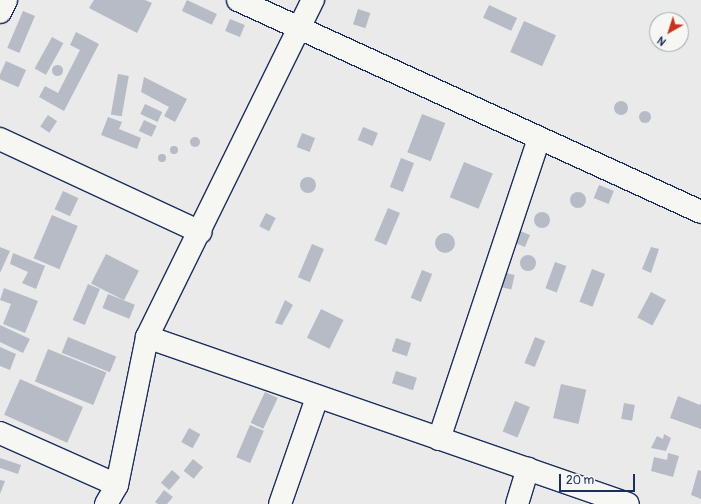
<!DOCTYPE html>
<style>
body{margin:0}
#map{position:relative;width:701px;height:504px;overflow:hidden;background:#e9eae9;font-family:Pangolin,sans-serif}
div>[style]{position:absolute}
.building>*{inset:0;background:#b6bbc6;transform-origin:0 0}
.round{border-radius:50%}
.roads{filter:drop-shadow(1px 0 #1b2f5e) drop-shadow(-1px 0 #1b2f5e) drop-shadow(0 1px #1b2f5e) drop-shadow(0 -1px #1b2f5e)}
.minor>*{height:22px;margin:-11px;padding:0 11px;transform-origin:11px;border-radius:11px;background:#f6f6f2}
span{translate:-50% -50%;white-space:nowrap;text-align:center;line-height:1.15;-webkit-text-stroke:3px #f6f6f2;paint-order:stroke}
.north{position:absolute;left:649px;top:12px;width:40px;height:40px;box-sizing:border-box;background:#f6f6f2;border:1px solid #9ea6b7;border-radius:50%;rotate:219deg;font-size:11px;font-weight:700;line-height:16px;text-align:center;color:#1b2f5e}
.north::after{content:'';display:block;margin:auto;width:14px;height:18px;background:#c8321e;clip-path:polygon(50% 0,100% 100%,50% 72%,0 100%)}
.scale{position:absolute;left:559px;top:474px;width:76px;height:18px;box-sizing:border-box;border:2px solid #1b2f5e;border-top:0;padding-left:5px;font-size:12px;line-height:14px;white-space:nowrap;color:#1b2f5e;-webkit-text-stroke:3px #f6f6f2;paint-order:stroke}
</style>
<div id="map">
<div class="building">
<div style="clip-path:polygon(94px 0,145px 0,152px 3px,137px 33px,89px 8px)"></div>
<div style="left:187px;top:0;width:33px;height:12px;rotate:25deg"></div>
<div style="left:489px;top:5px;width:31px;height:14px;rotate:25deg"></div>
<div style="left:358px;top:9px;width:13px;height:16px;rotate:18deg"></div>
<div style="left:23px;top:11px;width:13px;height:40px;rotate:23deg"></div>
<div style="left:230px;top:19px;width:16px;height:13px;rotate:22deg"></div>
<div style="left:524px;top:21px;width:35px;height:34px;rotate:24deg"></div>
<div style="clip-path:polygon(76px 32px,99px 44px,64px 111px,39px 97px,45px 86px,58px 93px,80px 50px,70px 45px)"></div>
<div style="left:52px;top:37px;width:13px;height:36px;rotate:29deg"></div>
<div style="left:6px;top:61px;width:22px;height:19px;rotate:24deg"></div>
<div class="round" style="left:51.5px;top:64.5px;width:11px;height:11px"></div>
<div style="left:118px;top:74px;width:11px;height:41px;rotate:10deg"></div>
<div style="clip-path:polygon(144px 77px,187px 99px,175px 122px,164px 116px,169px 107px,141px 92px)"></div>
<div class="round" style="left:614px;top:101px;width:14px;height:14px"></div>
<div style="left:145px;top:104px;width:19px;height:11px;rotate:25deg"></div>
<div class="round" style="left:639px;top:111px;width:12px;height:12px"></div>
<div style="left:422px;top:114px;width:25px;height:41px;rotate:21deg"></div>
<div style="left:48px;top:115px;width:11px;height:14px;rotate:34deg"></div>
<div style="clip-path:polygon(108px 117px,122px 122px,119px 129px,141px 138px,137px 149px,101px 135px)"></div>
<div style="left:144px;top:120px;width:14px;height:12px;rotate:25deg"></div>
<div style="left:363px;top:127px;width:16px;height:14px;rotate:22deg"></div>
<div style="left:302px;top:133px;width:14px;height:15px;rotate:21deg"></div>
<div class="round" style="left:190px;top:137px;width:10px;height:10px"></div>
<div class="round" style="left:170px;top:146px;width:8px;height:8px"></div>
<div class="round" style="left:158px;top:154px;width:8px;height:8px"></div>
<div style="left:401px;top:158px;width:14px;height:31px;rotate:21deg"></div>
<div style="left:464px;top:162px;width:31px;height:38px;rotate:22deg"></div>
<div class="round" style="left:300px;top:177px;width:16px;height:16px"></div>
<div style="left:599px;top:185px;width:16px;height:14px;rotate:22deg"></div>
<div style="left:63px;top:191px;width:17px;height:20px;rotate:25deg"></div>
<div class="round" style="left:570px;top:192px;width:16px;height:16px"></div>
<div style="left:388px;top:208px;width:13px;height:35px;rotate:23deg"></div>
<div class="round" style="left:534px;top:212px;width:16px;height:16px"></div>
<div style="left:266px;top:213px;width:11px;height:15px;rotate:27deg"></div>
<div style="left:52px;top:215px;width:28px;height:47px;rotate:23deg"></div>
<div style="left:518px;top:230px;width:13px;height:13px;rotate:23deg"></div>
<div class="round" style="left:435px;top:233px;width:20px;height:20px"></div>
<div style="left:312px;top:244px;width:13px;height:36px;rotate:23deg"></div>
<div style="clip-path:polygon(0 247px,10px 251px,0 273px)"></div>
<div style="clip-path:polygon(651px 247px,659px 249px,651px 273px,642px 269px)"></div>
<div style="clip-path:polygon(13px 253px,45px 266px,36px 289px,22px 283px,28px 272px,10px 264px)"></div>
<div style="left:106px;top:254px;width:37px;height:33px;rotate:27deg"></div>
<div class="round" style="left:520px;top:255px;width:16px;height:16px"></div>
<div style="left:555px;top:262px;width:12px;height:28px;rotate:20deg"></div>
<div style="left:592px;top:269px;width:14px;height:35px;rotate:21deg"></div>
<div style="left:422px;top:270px;width:11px;height:30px;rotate:22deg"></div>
<div style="left:502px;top:272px;width:13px;height:15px;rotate:13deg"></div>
<div style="left:88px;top:284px;width:13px;height:39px;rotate:23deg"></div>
<div style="clip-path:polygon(4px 288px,38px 301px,25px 333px,3px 324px,11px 304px,0 300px)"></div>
<div style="left:651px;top:292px;width:17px;height:29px;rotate:28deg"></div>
<div style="left:108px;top:294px;width:29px;height:15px;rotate:22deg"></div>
<div style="clip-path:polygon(285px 300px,293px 305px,282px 325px,275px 323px)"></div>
<div style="left:321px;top:309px;width:25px;height:32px;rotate:26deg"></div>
<div style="clip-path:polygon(0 325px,30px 339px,23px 353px,0 342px)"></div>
<div style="left:68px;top:337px;width:52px;height:17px;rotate:22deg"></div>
<div style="left:535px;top:337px;width:11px;height:28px;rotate:22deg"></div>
<div style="left:396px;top:338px;width:16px;height:14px;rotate:18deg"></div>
<div style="clip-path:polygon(0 347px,16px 354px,10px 370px,0 366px)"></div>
<div style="left:48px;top:349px;width:63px;height:35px;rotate:22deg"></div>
<div style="left:396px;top:371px;width:22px;height:13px;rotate:18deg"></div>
<div style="left:20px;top:379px;width:69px;height:39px;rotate:24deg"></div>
<div style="left:561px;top:384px;width:26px;height:35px;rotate:13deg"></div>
<div style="left:265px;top:392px;width:14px;height:34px;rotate:25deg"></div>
<div style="clip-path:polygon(678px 396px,700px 405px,701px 402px,701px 429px,670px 418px)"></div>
<div style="left:515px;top:401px;width:16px;height:33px;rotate:22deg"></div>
<div style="left:624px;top:403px;width:11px;height:16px;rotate:10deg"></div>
<div style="left:250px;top:425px;width:15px;height:35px;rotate:23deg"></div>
<div style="left:189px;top:428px;width:13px;height:16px;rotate:29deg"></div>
<div style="clip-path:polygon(664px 434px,671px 438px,666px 451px,651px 448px,657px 436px,663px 439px)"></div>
<div style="clip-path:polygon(668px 453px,679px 456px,673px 477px,651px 471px,654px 457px,667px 460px)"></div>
<div style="clip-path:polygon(0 458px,21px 465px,18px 474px,0 468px)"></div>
<div style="left:193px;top:459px;width:13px;height:15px;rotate:39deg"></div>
<div style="left:172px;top:470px;width:11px;height:17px;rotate:41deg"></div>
<div style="clip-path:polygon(698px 470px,701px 471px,701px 499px,691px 495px)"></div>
<div style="clip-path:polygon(0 480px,5px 481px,0 494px)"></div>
<div style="clip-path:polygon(164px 490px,173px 497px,167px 504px,158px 504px,155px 502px)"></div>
</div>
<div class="roads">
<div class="minor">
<div style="left:238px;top:0;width:509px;rotate:24.6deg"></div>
<div style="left:0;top:12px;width:13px;rotate:-63deg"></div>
<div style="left:0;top:139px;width:221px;rotate:24.9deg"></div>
<div style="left:147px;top:337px;width:509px;rotate:19.15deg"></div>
<div style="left:0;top:433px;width:128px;rotate:24deg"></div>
<div style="left:439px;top:439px;width:316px;rotate:-71.6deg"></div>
<div style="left:106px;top:504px;width:22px;rotate:-60deg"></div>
<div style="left:117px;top:485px;width:151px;rotate:-78.5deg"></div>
<div style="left:147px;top:337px;width:376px;rotate:-63.8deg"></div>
<div style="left:280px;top:504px;width:112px;rotate:-70.8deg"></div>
<div style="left:517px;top:504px;width:37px;rotate:-73deg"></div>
</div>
</div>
<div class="north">N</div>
<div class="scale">20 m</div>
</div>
